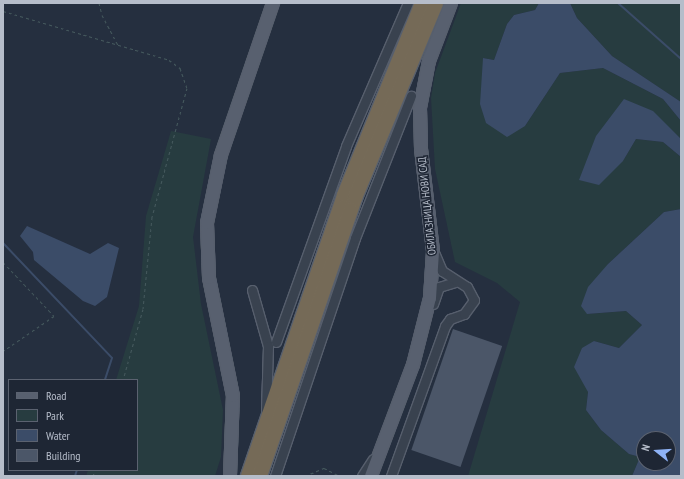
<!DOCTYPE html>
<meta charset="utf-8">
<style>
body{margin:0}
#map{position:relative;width:684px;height:479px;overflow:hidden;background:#252f3f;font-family:"PT Sans Narrow",sans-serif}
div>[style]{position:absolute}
.green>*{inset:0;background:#273c40}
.water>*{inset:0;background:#3b4c68}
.stream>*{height:2px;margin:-1px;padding:0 1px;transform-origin:1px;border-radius:1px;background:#3b4c68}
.building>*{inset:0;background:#4b5668;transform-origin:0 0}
.path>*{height:1px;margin-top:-0.5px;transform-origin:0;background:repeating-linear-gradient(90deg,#45595d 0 3px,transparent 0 6px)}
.roads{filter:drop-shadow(1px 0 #575f6d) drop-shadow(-1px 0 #575f6d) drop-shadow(0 1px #575f6d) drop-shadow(0 -1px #575f6d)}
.minor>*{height:9px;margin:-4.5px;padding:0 4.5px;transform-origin:4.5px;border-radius:4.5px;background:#39424f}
.major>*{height:12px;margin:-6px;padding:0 6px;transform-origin:6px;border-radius:6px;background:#58606f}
.highway>*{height:14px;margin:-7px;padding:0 7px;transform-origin:7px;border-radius:7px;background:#756a57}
span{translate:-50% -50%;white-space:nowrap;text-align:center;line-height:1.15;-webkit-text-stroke:3px #1e2634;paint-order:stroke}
.street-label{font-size:11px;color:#b6bdca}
.frame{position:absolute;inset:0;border:4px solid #b6bdca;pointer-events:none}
.legend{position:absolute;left:8px;top:379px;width:130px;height:92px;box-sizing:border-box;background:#1e2634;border:1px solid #5b6270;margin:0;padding:5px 7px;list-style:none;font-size:12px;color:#b6bdca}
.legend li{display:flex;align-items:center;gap:8px;height:20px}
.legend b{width:20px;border:1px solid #5b6270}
.north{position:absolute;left:636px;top:431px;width:40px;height:40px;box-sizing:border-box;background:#1e2634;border:1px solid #5b6270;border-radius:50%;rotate:287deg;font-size:11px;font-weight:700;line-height:16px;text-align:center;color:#b6bdca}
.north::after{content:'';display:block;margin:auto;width:14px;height:18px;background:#8eb2f6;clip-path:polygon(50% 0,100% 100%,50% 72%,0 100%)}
</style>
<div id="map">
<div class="green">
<div style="clip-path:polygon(461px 3px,539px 3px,535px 10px,514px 15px,507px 24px,494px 60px,483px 58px,525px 126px,560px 73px,603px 68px,663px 99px,681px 121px,681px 139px,668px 127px,624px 99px,623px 161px,636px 139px,663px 142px,681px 157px,681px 209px,664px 212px,608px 264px,588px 314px,626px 311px,642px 325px,619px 348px,594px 341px,582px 375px,588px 392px,586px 410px,601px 430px,629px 454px,640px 457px,632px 476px,468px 476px,520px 302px,497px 283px,455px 262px,435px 169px,431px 98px,435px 73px)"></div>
<div style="clip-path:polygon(570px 3px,681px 3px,681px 102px,612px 56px,577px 18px)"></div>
<div style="clip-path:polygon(171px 131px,211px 139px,193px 237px,201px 304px,223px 410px,221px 457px,215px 476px,86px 476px,88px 470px,137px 470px,137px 380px,116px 380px,139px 306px,146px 216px)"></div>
</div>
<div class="water">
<div style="clip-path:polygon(539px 3px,570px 3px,577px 18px,612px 56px,681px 102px,681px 121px,663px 99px,603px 68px,560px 73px,525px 126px,507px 137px,486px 123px,480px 104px,483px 58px,494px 60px,507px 24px,514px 15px,535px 10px)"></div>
<div style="clip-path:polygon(624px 99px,653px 111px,681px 139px,681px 157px,663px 142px,636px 139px,623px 161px,599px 185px,579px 180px,596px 136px)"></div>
<div style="clip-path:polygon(evenodd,681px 209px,681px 476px,632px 476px,640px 457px,629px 454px,601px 430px,586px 410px,588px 392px,574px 367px,582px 348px,594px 341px,619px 348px,642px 325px,626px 311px,587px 314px,581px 306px,588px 287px,608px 264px,664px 212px,681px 209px,644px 439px,668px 439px,668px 463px,644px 463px,644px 439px)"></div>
<div style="clip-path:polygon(27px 226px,90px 254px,108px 243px,119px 248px,107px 297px,95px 306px,83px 301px,34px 260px,33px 252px,20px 236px)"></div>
</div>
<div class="stream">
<div style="left:618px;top:3px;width:84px;rotate:41.6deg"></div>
<div style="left:3px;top:243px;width:158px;rotate:46.5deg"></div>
<div style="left:112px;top:358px;width:23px;rotate:108deg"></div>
<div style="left:75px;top:476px;width:6px;rotate:-72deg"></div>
</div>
<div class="building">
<div style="left:453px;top:329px;width:52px;height:128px;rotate:19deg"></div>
</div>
<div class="path">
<div style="left:99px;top:3px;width:12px;rotate:76deg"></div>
<div style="left:102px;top:15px;width:34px;rotate:62deg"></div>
<div style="left:3px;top:11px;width:173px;rotate:16.4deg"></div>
<div style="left:169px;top:60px;width:14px;rotate:36deg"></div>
<div style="left:180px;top:68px;width:21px;rotate:71deg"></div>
<div style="left:187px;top:88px;width:134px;rotate:105.2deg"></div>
<div style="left:152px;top:217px;width:92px;rotate:95.6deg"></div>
<div style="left:143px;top:309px;width:74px;rotate:105.7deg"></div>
<div style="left:3px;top:262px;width:74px;rotate:46.6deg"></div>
<div style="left:54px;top:316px;width:62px;rotate:145.5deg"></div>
<div style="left:93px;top:476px;width:6px;rotate:-72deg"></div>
<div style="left:305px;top:476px;width:21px;rotate:-23deg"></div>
<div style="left:324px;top:468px;width:18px;rotate:27deg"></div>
</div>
<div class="roads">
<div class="minor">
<div style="left:252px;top:290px;width:58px;rotate:74.1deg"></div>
<div style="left:268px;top:346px;width:64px;rotate:91.8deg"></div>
<div style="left:433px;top:304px;width:18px;rotate:-71deg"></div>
<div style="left:439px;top:287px;width:17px;rotate:-17deg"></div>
<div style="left:276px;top:342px;width:208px;rotate:-70.3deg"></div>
<div style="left:346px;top:146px;width:156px;rotate:-66.6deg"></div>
<div style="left:275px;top:476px;width:251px;rotate:-71.4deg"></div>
<div style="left:355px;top:238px;width:153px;rotate:-68.5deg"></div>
<div style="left:362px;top:476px;width:20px;rotate:-57deg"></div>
<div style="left:391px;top:476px;width:159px;rotate:-70.2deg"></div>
<div style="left:445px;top:326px;width:9px;rotate:-54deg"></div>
<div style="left:450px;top:319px;width:15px;rotate:-20deg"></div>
<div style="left:464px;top:314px;width:17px;rotate:-54deg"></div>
<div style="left:474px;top:300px;width:15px;rotate:-118deg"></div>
<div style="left:467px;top:287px;width:30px;rotate:-147deg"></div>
<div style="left:442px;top:271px;width:21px;rotate:-113deg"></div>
</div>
<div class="major">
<div style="left:230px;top:476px;width:80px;rotate:-87.9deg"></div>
<div style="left:233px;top:396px;width:120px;rotate:-101.5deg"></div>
<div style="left:209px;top:278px;width:55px;rotate:-92.1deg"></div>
<div style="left:207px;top:223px;width:69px;rotate:-78.4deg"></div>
<div style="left:221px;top:155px;width:161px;rotate:-71.1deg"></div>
<div style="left:371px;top:476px;width:119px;rotate:-69.3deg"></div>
<div style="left:413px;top:365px;width:69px;rotate:-75.8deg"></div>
<div style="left:430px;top:298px;width:47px;rotate:-86.3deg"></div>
<div style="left:433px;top:251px;width:103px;rotate:-96.7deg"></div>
<div style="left:421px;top:149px;width:41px;rotate:-91.4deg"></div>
<div style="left:420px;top:108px;width:48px;rotate:-79.2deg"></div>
<div style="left:429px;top:61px;width:62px;rotate:-69.2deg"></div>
</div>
<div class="highway">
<div style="left:248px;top:476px;width:297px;rotate:-71.1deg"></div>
<div style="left:344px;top:195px;width:207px;rotate:-67.9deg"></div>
<div style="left:260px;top:476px;width:294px;rotate:-71.1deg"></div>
<div style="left:355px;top:198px;width:211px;rotate:-67.4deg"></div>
</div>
</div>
<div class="street-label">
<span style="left:427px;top:206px;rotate:-96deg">ОБИЛАЗНИЦА НОВИ САД</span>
</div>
<div class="frame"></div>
<ul class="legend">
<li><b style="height:5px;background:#58606f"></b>Road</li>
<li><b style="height:11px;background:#273c40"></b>Park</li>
<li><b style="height:11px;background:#3b4c68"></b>Water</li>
<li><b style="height:11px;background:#4b5668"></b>Building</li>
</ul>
<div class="north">N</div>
</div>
